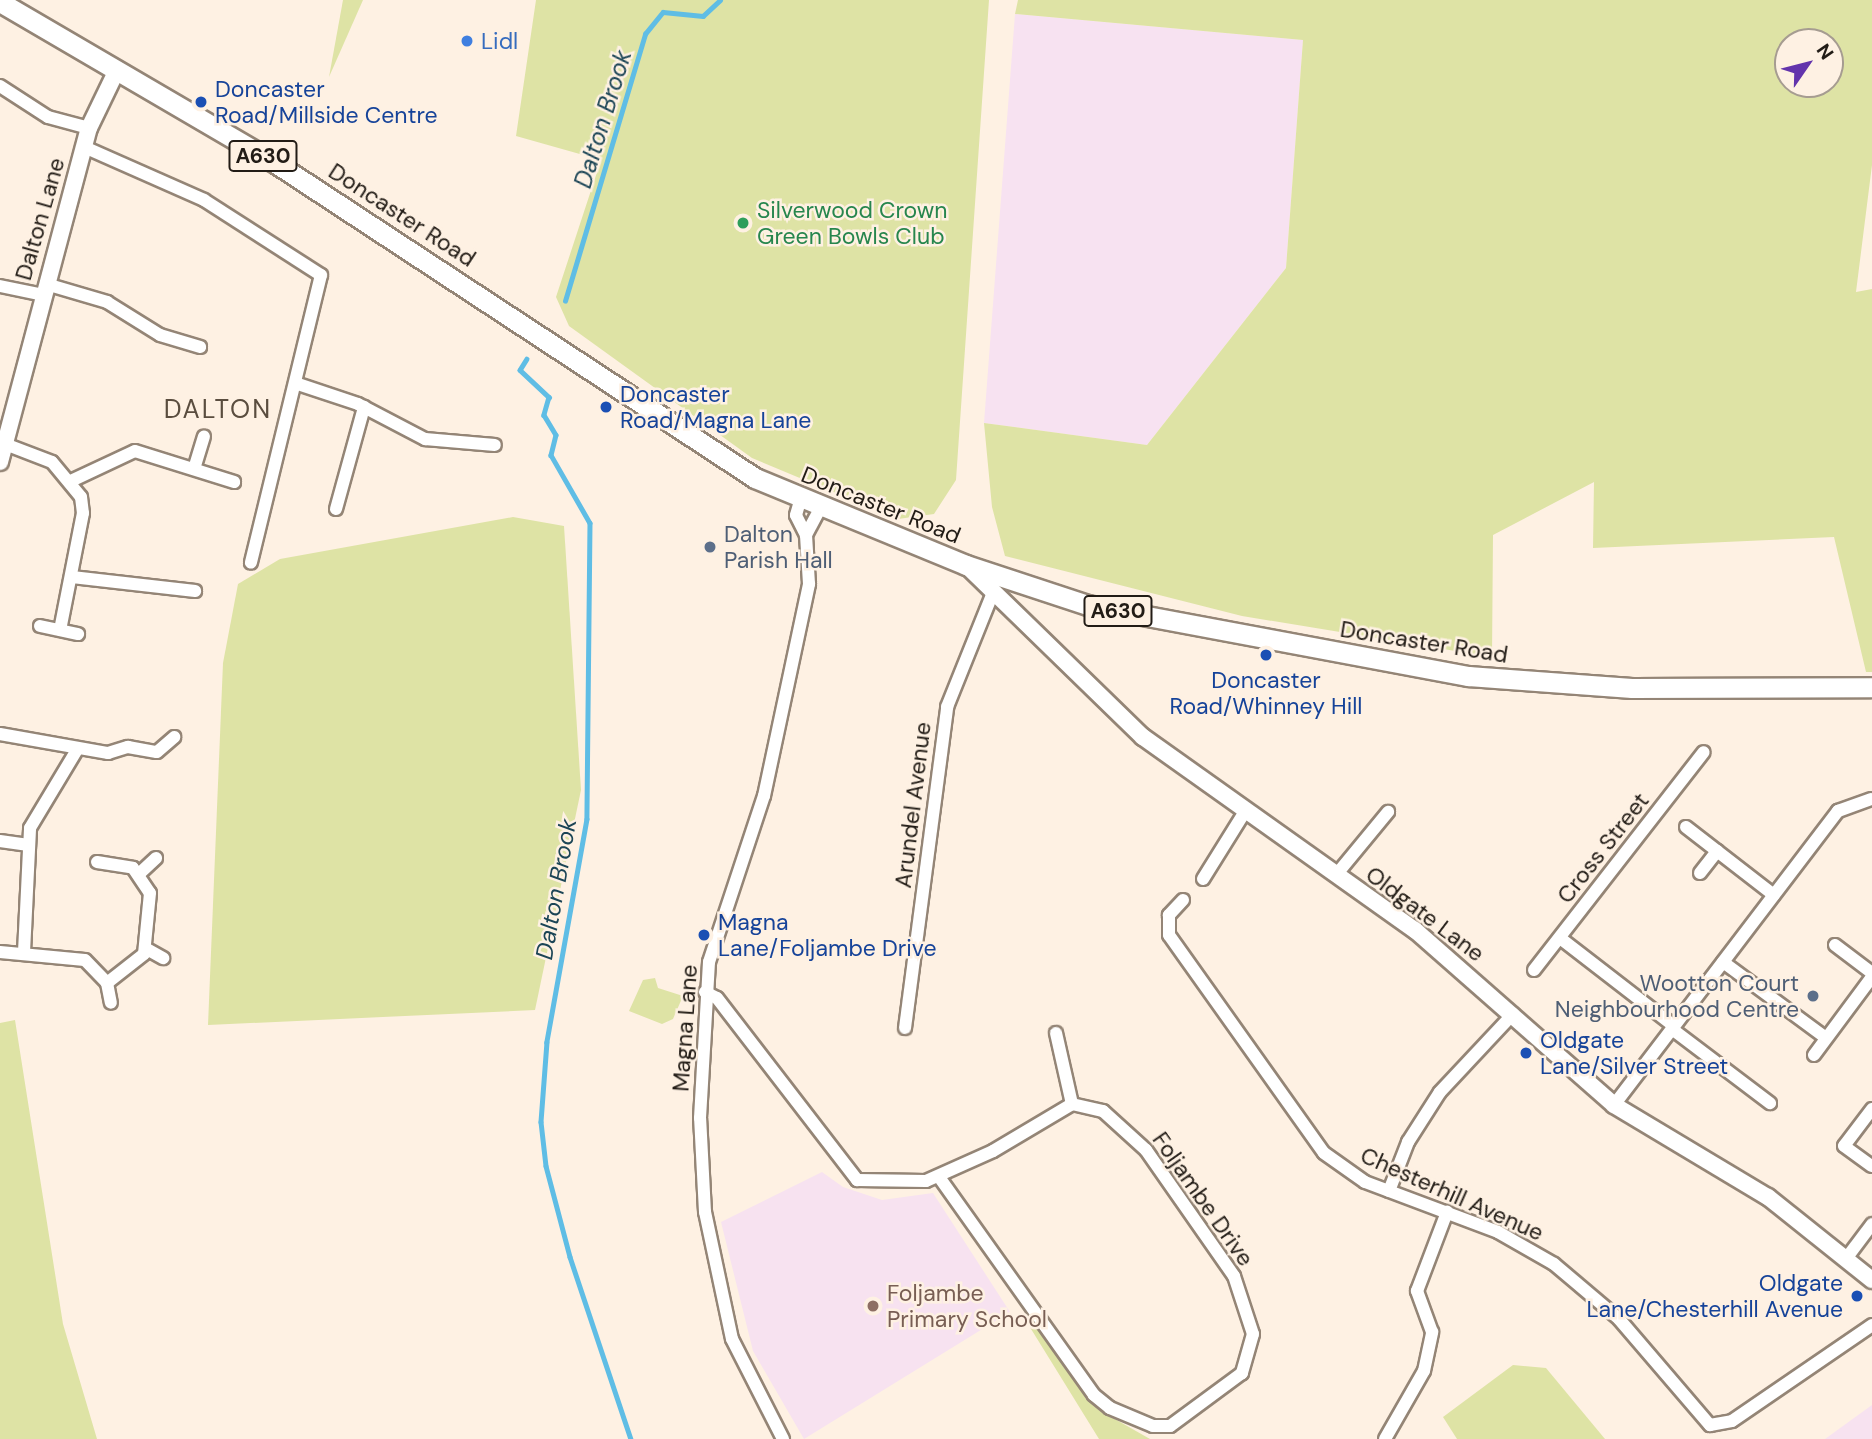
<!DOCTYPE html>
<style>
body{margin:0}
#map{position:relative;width:1872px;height:1439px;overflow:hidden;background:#fef1e3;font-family:"DM Sans",sans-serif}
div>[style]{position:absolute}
.commercial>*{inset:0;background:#f7e2f1}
.education>*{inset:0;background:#f7e2f0}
.green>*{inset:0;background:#dee3a5}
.stream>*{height:4.5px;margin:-2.25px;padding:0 2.25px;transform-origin:2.25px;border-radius:2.25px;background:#5fbde5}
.roads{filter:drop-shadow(2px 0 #948576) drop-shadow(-2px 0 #948576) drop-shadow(0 2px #948576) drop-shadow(0 -2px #948576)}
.minor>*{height:12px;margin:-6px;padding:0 6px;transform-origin:6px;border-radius:6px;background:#fff}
.tertiary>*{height:16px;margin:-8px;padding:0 8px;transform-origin:8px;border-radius:8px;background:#fff}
.primary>*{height:19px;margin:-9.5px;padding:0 9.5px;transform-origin:9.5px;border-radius:9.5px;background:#fff}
.dots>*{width:19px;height:19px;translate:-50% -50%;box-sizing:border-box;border:4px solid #fef1e3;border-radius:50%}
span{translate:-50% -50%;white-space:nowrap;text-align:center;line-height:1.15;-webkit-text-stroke:5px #fef1e3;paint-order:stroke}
.shield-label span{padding:2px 5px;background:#fef1e3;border:2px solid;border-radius:5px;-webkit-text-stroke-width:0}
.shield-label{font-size:21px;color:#221c16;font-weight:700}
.shop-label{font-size:23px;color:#366cbe}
.left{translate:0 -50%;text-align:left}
.transit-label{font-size:23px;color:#164399}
.right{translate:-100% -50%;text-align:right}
.leisure-label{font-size:23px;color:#27864d}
.street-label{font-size:23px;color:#221c16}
.service-label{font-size:23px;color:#4e5e75}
.education-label{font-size:23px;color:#785e54}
.water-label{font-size:24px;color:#1c4556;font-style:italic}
.quarter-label{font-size:26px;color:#5a4d3f;letter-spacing:2px}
.north{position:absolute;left:1774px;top:28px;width:70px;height:70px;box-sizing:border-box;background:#fef1e3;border:2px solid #a69c91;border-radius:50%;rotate:55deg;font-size:19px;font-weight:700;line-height:28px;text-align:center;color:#221c16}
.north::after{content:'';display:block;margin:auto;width:24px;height:32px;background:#6334ac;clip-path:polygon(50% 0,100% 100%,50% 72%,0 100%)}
</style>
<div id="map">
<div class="commercial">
<div style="clip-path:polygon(1015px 14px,1303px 40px,1286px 268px,1147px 445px,984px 423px)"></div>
</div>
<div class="education">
<div style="clip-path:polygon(822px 1172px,843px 1187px,882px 1200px,933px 1193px,1010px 1312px,804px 1439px,753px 1351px,721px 1222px)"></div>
<div style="clip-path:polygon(1872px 1405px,1872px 1439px,1825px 1439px)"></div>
</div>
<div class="green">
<div style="clip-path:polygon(343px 0,363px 0,329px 77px)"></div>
<div style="clip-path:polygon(536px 0,989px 0,956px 480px,934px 514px,898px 519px,752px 458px,569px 326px,556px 297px,601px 160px,516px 136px)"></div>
<div style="clip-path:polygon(evenodd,1018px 0,1872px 0,1872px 165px,1856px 292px,1872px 289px,1872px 672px,1866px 672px,1834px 537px,1593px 548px,1594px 482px,1493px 535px,1492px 657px,1242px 616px,1005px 556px,992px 507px,984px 423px,1147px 445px,1286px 268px,1303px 40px,1015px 14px,1018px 0,1788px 42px,1830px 42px,1830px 84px,1788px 84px,1788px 42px)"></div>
<div style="clip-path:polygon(513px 517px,564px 526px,581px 790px,535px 1010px,208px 1025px,223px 663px,238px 584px,280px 559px)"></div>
<div style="clip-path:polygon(655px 978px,658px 988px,683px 996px,673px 1019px,662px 1024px,629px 1011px,643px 980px)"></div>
<div style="clip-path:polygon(15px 1020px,63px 1324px,97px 1439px,0 1439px,0 1023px)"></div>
<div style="clip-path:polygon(1031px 1315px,1099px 1410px,1150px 1439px,1099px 1439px,1023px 1316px)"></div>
<div style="clip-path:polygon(1513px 1365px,1546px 1368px,1605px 1439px,1457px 1439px,1443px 1417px)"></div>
</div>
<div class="stream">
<div style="left:565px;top:301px;width:279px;rotate:-73.3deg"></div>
<div style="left:645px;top:34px;width:28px;rotate:-51deg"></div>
<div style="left:663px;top:12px;width:40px;rotate:5.7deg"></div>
<div style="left:703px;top:16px;width:23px;rotate:-43deg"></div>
<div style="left:527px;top:359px;width:13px;rotate:122deg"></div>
<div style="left:520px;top:370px;width:40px;rotate:43deg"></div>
<div style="left:549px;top:397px;width:19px;rotate:106deg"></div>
<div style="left:544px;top:415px;width:23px;rotate:59deg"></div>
<div style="left:556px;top:435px;width:21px;rotate:104deg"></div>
<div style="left:551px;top:455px;width:78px;rotate:60.2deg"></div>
<div style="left:590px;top:523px;width:296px;rotate:90.6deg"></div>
<div style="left:587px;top:819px;width:227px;rotate:100.2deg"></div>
<div style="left:547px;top:1042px;width:80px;rotate:94.3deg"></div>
<div style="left:541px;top:1122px;width:44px;rotate:83.5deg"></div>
<div style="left:546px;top:1166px;width:94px;rotate:75.2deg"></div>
<div style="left:570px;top:1257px;width:192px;rotate:71.5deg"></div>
</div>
<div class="roads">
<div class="minor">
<div style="left:0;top:86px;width:57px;rotate:32.9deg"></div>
<div style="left:48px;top:117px;width:42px;rotate:15deg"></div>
<div style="left:84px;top:147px;width:131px;rotate:23.8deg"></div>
<div style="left:204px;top:200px;width:139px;rotate:32.7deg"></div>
<div style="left:321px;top:275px;width:296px;rotate:103.7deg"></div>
<div style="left:46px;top:284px;width:64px;rotate:16.4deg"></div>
<div style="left:107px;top:302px;width:62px;rotate:31.9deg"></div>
<div style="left:160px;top:335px;width:42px;rotate:16.7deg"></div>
<div style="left:0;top:286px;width:44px;rotate:11.8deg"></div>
<div style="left:298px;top:384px;width:63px;rotate:18.4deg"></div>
<div style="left:358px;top:404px;width:76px;rotate:27.6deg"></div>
<div style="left:425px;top:439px;width:70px;rotate:4.9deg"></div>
<div style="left:5px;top:444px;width:50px;rotate:21deg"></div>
<div style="left:52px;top:462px;width:45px;rotate:50.4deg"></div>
<div style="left:81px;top:497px;width:16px;rotate:83deg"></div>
<div style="left:83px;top:513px;width:119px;rotate:101.1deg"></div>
<div style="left:194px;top:469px;width:34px;rotate:-73deg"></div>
<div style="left:73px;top:480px;width:68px;rotate:-25.1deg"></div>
<div style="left:135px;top:451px;width:104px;rotate:17.4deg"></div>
<div style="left:336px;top:509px;width:106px;rotate:-74.6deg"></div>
<div style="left:806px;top:535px;width:30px;rotate:-62deg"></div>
<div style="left:72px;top:577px;width:124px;rotate:6.5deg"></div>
<div style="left:40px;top:626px;width:39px;rotate:12deg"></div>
<div style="left:0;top:734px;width:110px;rotate:10deg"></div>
<div style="left:108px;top:753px;width:21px;rotate:-17deg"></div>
<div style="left:128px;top:747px;width:29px;rotate:10deg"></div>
<div style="left:157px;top:752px;width:23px;rotate:-41deg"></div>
<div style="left:1686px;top:827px;width:111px;rotate:37.7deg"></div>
<div style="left:0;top:841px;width:27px;rotate:8deg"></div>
<div style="left:97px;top:862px;width:36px;rotate:9deg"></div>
<div style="left:133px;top:868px;width:30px;rotate:56deg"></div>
<div style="left:150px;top:893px;width:61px;rotate:95.6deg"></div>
<div style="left:144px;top:954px;width:47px;rotate:141.9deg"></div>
<div style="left:140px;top:873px;width:22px;rotate:-43deg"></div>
<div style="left:1700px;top:873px;width:28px;rotate:-52deg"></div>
<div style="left:1336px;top:875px;width:82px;rotate:-50.5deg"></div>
<div style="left:1203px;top:879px;width:81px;rotate:-58.1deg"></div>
<div style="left:1183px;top:900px;width:21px;rotate:133deg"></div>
<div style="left:1169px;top:915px;width:20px;rotate:90deg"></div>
<div style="left:1169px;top:935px;width:267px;rotate:54.6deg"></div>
<div style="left:1324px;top:1153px;width:50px;rotate:35.3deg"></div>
<div style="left:1365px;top:1182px;width:142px;rotate:20.6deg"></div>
<div style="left:1498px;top:1232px;width:64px;rotate:29.7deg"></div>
<div style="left:1554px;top:1264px;width:85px;rotate:40.2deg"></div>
<div style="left:1619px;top:1319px;width:140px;rotate:49.4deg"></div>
<div style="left:1710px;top:1425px;width:22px;rotate:-10deg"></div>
<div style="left:1732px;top:1421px;width:170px;rotate:-34.4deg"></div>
<div style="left:1560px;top:938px;width:144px;rotate:37.7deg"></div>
<div style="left:1835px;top:945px;width:46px;rotate:37.1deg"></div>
<div style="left:145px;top:948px;width:21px;rotate:29deg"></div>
<div style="left:0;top:952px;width:85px;rotate:5.4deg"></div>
<div style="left:85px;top:960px;width:32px;rotate:46deg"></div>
<div style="left:107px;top:983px;width:20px;rotate:79deg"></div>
<div style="left:24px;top:952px;width:124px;rotate:-87.2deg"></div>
<div style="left:30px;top:828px;width:93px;rotate:-59deg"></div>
<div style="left:1723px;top:962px;width:128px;rotate:36.4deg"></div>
<div style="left:1534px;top:970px;width:276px;rotate:-52.1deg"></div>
<div style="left:705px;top:992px;width:13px;rotate:27deg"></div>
<div style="left:717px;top:998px;width:230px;rotate:52.4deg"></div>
<div style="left:857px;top:1180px;width:69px;rotate:0.8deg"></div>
<div style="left:926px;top:1181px;width:73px;rotate:-24.1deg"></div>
<div style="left:993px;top:1151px;width:92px;rotate:-30.7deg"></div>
<div style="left:1072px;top:1104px;width:32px;rotate:13deg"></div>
<div style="left:1103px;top:1111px;width:58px;rotate:42.2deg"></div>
<div style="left:1146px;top:1150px;width:154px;rotate:55.1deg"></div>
<div style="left:1234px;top:1276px;width:61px;rotate:71.9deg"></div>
<div style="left:1253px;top:1334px;width:41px;rotate:105.8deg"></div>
<div style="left:1242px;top:1373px;width:89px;rotate:143.6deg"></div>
<div style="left:1170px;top:1426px;width:17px;rotate:180deg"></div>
<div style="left:1153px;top:1426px;width:47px;rotate:-157.3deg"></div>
<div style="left:1110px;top:1408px;width:21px;rotate:-141deg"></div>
<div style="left:1094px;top:1395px;width:267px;rotate:-125.4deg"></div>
<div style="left:905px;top:1028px;width:324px;rotate:-82.5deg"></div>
<div style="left:947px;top:707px;width:121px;rotate:-68.1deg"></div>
<div style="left:1672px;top:1029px;width:123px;rotate:37.1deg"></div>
<div style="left:1056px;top:1033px;width:73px;rotate:77.3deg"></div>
<div style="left:1814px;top:1055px;width:97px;rotate:-53.4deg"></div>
<div style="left:1614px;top:1105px;width:370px;rotate:-52.7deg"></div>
<div style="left:1838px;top:811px;width:35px;rotate:-20deg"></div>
<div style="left:1872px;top:1109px;width:46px;rotate:127.1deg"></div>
<div style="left:1844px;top:1146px;width:34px;rotate:36deg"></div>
<div style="left:1389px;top:1191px;width:53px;rotate:-68.8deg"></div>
<div style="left:1408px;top:1142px;width:59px;rotate:-57.4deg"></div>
<div style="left:1440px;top:1092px;width:107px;rotate:-46.9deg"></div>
<div style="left:1848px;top:1256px;width:40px;rotate:-53deg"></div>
<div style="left:783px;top:1439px;width:112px;rotate:-117deg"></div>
<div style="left:732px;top:1339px;width:130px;rotate:-102deg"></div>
<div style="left:705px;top:1212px;width:94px;rotate:-93deg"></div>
<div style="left:700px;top:1118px;width:156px;rotate:-86.7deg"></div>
<div style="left:709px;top:962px;width:175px;rotate:-71.7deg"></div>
<div style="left:764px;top:796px;width:217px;rotate:-78deg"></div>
<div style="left:809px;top:584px;width:49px;rotate:-93.5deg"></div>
<div style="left:806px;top:535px;width:22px;rotate:-117deg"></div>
<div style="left:796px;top:515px;width:15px;rotate:-74deg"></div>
<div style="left:1385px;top:1439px;width:78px;rotate:-60.2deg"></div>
<div style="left:1424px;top:1371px;width:40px;rotate:-78deg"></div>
<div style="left:1432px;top:1332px;width:44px;rotate:-110.1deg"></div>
<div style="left:1417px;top:1291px;width:85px;rotate:-69.2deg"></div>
</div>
<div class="tertiary">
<div style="left:0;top:462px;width:346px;rotate:-75.1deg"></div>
<div style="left:89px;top:128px;width:60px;rotate:-64.3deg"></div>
<div style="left:966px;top:565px;width:247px;rotate:44.2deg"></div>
<div style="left:1143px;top:737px;width:334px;rotate:35.4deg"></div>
<div style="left:1415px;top:930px;width:265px;rotate:41.3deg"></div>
<div style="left:1614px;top:1105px;width:179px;rotate:30.9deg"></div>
<div style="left:1768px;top:1197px;width:133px;rotate:38.6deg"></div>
</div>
<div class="primary">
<div style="left:0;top:2px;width:321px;rotate:30.3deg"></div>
<div style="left:277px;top:164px;width:572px;rotate:33.3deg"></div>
<div style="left:755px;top:478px;width:228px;rotate:22.4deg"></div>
<div style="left:966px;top:565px;width:128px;rotate:18.2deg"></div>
<div style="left:1088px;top:605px;width:387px;rotate:10.6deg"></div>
<div style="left:1468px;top:676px;width:164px;rotate:4.2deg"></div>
<div style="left:1632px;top:688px;width:240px;rotate:-0.2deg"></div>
</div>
</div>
<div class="dots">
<div style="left:467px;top:41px;background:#3f7fe0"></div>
<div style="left:201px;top:102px;background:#1a4fb4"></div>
<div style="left:743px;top:223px;background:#2e9e5b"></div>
<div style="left:606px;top:407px;background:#1a4fb4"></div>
<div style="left:710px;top:547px;background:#5c6f8a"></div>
<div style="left:1266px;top:655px;background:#1a4fb4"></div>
<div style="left:704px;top:935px;background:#1a4fb4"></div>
<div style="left:1813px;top:996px;background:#5c6f8a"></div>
<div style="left:1526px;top:1053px;background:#1a4fb4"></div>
<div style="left:1857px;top:1296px;background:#1a4fb4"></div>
<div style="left:873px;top:1306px;background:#8d6e63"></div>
</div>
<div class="shield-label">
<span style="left:263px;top:156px">A630</span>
<span style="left:1118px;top:611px">A630</span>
</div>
<div class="shop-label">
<span class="left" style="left:481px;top:41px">Lidl</span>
</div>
<div class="transit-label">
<span class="left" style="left:215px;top:102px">Doncaster<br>Road/Millside Centre</span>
<span class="left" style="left:620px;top:407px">Doncaster<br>Road/Magna Lane</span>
<span style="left:1266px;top:693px">Doncaster<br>Road/Whinney Hill</span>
<span class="left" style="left:718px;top:935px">Magna<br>Lane/Foljambe Drive</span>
<span class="left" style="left:1540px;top:1053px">Oldgate<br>Lane/Silver Street</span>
<span class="right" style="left:1843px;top:1296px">Oldgate<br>Lane/Chesterhill Avenue</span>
</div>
<div class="leisure-label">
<span class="left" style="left:757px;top:223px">Silverwood Crown<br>Green Bowls Club</span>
</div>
<div class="street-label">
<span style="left:402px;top:215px;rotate:33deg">Doncaster Road</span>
<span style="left:40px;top:219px;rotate:-74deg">Dalton Lane</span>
<span style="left:881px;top:505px;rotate:22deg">Doncaster Road</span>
<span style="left:1424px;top:642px;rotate:9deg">Doncaster Road</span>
<span style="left:913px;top:805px;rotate:-83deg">Arundel Avenue</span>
<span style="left:1603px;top:848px;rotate:-52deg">Cross Street</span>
<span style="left:1425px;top:914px;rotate:37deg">Oldgate Lane</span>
<span style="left:685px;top:1028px;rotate:-86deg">Magna Lane</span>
<span style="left:1452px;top:1194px;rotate:24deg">Chesterhill Avenue</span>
<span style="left:1203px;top:1199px;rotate:55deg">Foljambe Drive</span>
</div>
<div class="service-label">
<span class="left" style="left:724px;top:547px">Dalton<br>Parish Hall</span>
<span class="right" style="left:1799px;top:996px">Wootton Court<br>Neighbourhood Centre</span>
</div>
<div class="education-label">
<span class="left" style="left:887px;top:1306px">Foljambe<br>Primary School</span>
</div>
<div class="water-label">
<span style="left:603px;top:119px;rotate:-73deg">Dalton Brook</span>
<span style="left:556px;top:889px;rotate:-80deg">Dalton Brook</span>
</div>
<div class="quarter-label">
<span style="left:218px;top:410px">DALTON</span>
</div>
<div class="north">N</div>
</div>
